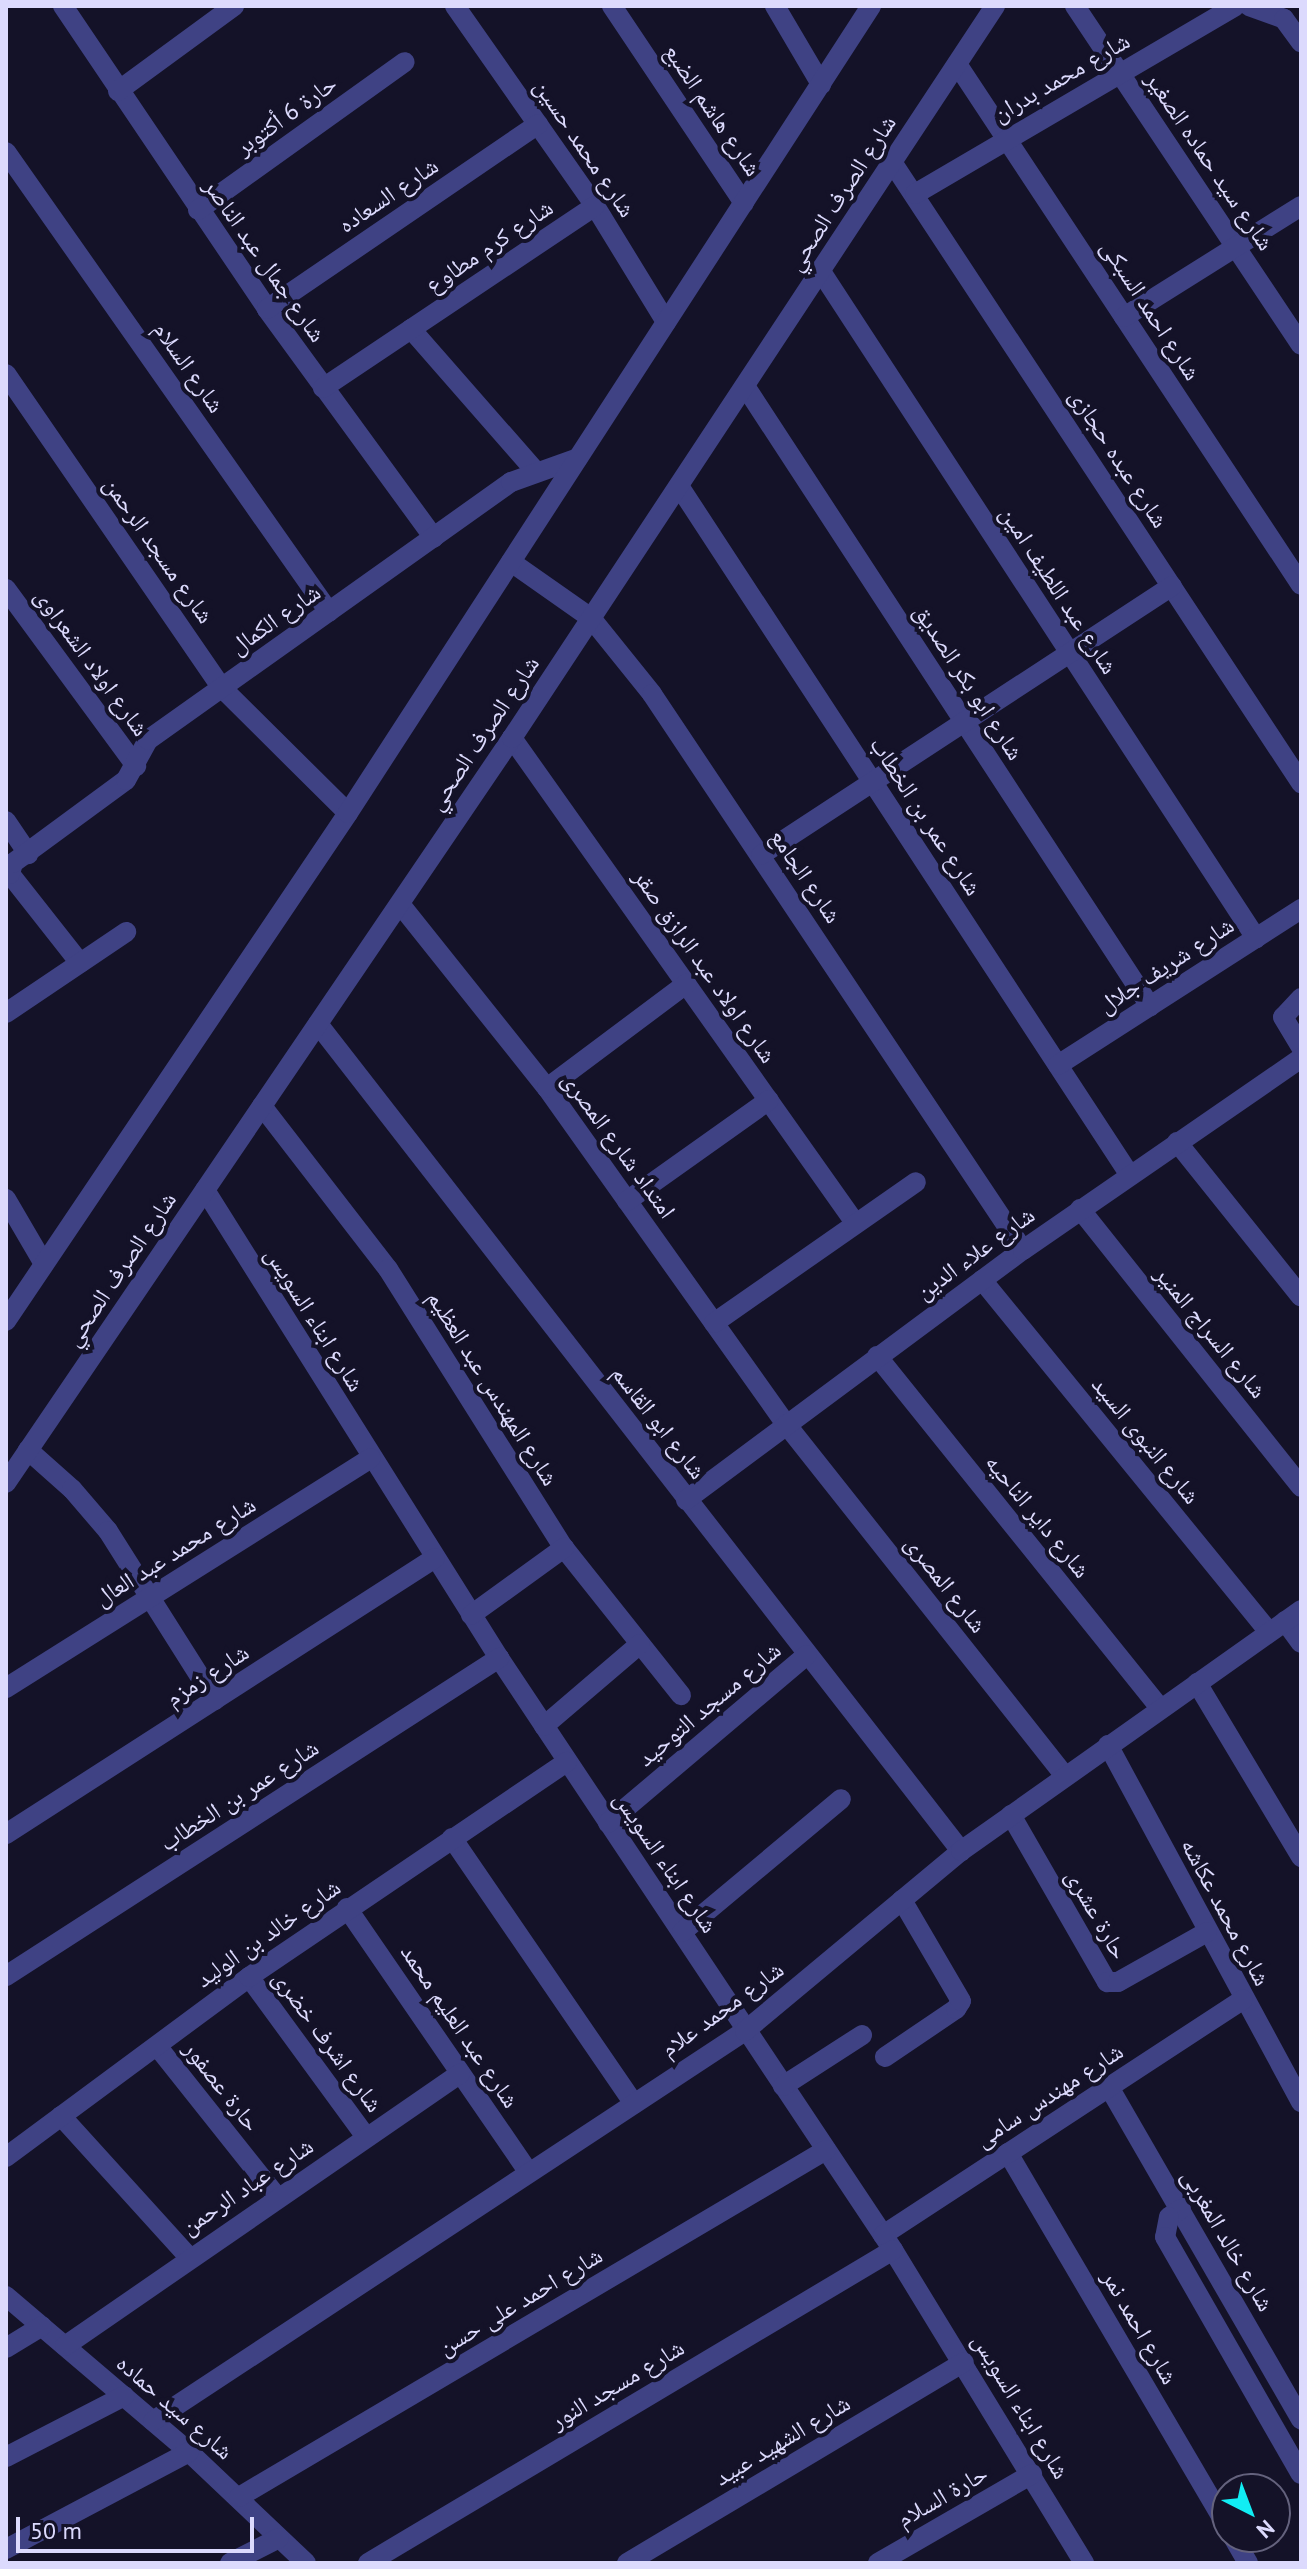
<!DOCTYPE html>
<meta charset="utf-8">
<style>
body{margin:0}
#map{position:relative;width:1307px;height:2569px;overflow:hidden;background:#141228;font-family:"PT Sans","Noto Naskh Arabic",sans-serif}
div>[style]{position:absolute}
.minor>*{height:20px;margin:-10px;padding:0 10px;transform-origin:10px;border-radius:10px;background:#3f4284}
span{translate:-50% -50%;white-space:nowrap;text-align:center;line-height:1.15;-webkit-text-stroke:8px #141228;paint-order:stroke}
.street-label{font-size:24px;color:#dcdafd}
.frame{position:absolute;inset:0;border:8px solid #dcdafd;pointer-events:none}
.north{position:absolute;left:1211px;top:2473px;width:80px;height:80px;box-sizing:border-box;background:#141228;border:2px solid #64627d;border-radius:50%;rotate:138deg;font-size:22px;font-weight:700;line-height:32px;text-align:center;color:#dcdafd}
.north::after{content:'';display:block;margin:auto;width:28px;height:36px;background:#11edf3;clip-path:polygon(50% 0,100% 100%,50% 72%,0 100%)}
.scale{position:absolute;left:16px;top:2517px;width:238px;height:36px;box-sizing:border-box;border:4px solid #dcdafd;border-top:0;padding-left:10px;font-size:24px;line-height:28px;white-space:nowrap;color:#dcdafd;-webkit-text-stroke:6px #141228;paint-order:stroke}
</style>
<div id="map">
<div class="minor">
<div style="left:63px;top:6px;width:365px;rotate:56deg"></div>
<div style="left:267px;top:309px;width:283px;rotate:53.9deg"></div>
<div style="left:455px;top:6px;width:244px;rotate:55deg"></div>
<div style="left:595px;top:206px;width:136px;rotate:58.5deg"></div>
<div style="left:612px;top:6px;width:237px;rotate:56.2deg"></div>
<div style="left:775px;top:6px;width:91px;rotate:59.5deg"></div>
<div style="left:1075px;top:6px;width:407px;rotate:56.3deg"></div>
<div style="left:1249px;top:6px;width:37px;rotate:20deg"></div>
<div style="left:1284px;top:19px;width:29px;rotate:54deg"></div>
<div style="left:957px;top:64px;width:624px;rotate:56.56deg"></div>
<div style="left:118px;top:91px;width:144px;rotate:-36.2deg"></div>
<div style="left:6px;top:152px;width:562px;rotate:54.92deg"></div>
<div style="left:892px;top:162px;width:744px;rotate:56.63deg"></div>
<div style="left:915px;top:194px;width:371px;rotate:-30.4deg"></div>
<div style="left:198px;top:210px;width:254px;rotate:-35.6deg"></div>
<div style="left:820px;top:270px;width:798px;rotate:56.87deg"></div>
<div style="left:267px;top:309px;width:328px;rotate:-34.3deg"></div>
<div style="left:1124px;top:317px;width:209px;rotate:-32.1deg"></div>
<div style="left:411px;top:329px;width:190px;rotate:48.8deg"></div>
<div style="left:6px;top:374px;width:381px;rotate:55.5deg"></div>
<div style="left:222px;top:688px;width:177px;rotate:44.8deg"></div>
<div style="left:745px;top:386px;width:741px;rotate:56.85deg"></div>
<div style="left:323px;top:388px;width:327px;rotate:-33.8deg"></div>
<div style="left:679px;top:486px;width:822px;rotate:56.81deg"></div>
<div style="left:511px;top:562px;width:98px;rotate:35deg"></div>
<div style="left:591px;top:618px;width:97px;rotate:51.2deg"></div>
<div style="left:652px;top:694px;width:668px;rotate:56.29deg"></div>
<div style="left:6px;top:589px;width:220px;rotate:53.7deg"></div>
<div style="left:512px;top:738px;width:595px;rotate:54.71deg"></div>
<div style="left:6px;top:821px;width:40px;rotate:56deg"></div>
<div style="left:761px;top:855px;width:491px;rotate:-33.2deg"></div>
<div style="left:400px;top:904px;width:236px;rotate:51.4deg"></div>
<div style="left:547px;top:1088px;width:412px;rotate:54.6deg"></div>
<div style="left:786px;top:1424px;width:449px;rotate:51.6deg"></div>
<div style="left:80px;top:963px;width:113px;rotate:-128.2deg"></div>
<div style="left:10px;top:874px;width:11px;rotate:-75deg"></div>
<div style="left:13px;top:863px;width:140px;rotate:-36.3deg"></div>
<div style="left:126px;top:780px;width:46px;rotate:-61.2deg"></div>
<div style="left:148px;top:740px;width:445px;rotate:-35.4deg"></div>
<div style="left:511px;top:482px;width:71px;rotate:-19.7deg"></div>
<div style="left:1301px;top:998px;width:26px;rotate:133deg"></div>
<div style="left:1283px;top:1017px;width:35px;rotate:59deg"></div>
<div style="left:6px;top:1013px;width:145px;rotate:-34deg"></div>
<div style="left:318px;top:1024px;width:1048px;rotate:52.13deg"></div>
<div style="left:1058px;top:1065px;width:289px;rotate:-32.7deg"></div>
<div style="left:547px;top:1088px;width:174px;rotate:-36.8deg"></div>
<div style="left:262px;top:1106px;width:206px;rotate:52.3deg"></div>
<div style="left:388px;top:1269px;width:330px;rotate:57.8deg"></div>
<div style="left:564px;top:1548px;width:188px;rotate:51.5deg"></div>
<div style="left:1177px;top:1142px;width:198px;rotate:51.3deg"></div>
<div style="left:205px;top:1190px;width:553px;rotate:57.86deg"></div>
<div style="left:499px;top:1658px;width:711px;rotate:56.35deg"></div>
<div style="left:893px;top:2250px;width:367px;rotate:58.6deg"></div>
<div style="left:6px;top:1199px;width:75px;rotate:59.7deg"></div>
<div style="left:627px;top:1201px;width:174px;rotate:-35.4deg"></div>
<div style="left:1080px;top:1209px;width:355px;rotate:51.5deg"></div>
<div style="left:982px;top:1280px;width:454px;rotate:50.8deg"></div>
<div style="left:6px;top:1321px;width:612px;rotate:-56.05deg"></div>
<div style="left:348px;top:813px;width:962px;rotate:-57.05deg"></div>
<div style="left:714px;top:1323px;width:246px;rotate:-34.9deg"></div>
<div style="left:877px;top:1356px;width:452px;rotate:51.2deg"></div>
<div style="left:28px;top:1450px;width:59px;rotate:41.6deg"></div>
<div style="left:72px;top:1489px;width:55px;rotate:49.4deg"></div>
<div style="left:108px;top:1531px;width:200px;rotate:57.7deg"></div>
<div style="left:6px;top:1483px;width:901px;rotate:-55.82deg"></div>
<div style="left:512px;top:738px;width:877px;rotate:-56.58deg"></div>
<div style="left:686px;top:1500px;width:420px;rotate:-36.6deg"></div>
<div style="left:1023px;top:1250px;width:338px;rotate:-34.6deg"></div>
<div style="left:471px;top:1615px;width:115px;rotate:-35.8deg"></div>
<div style="left:1285px;top:1621px;width:27px;rotate:54deg"></div>
<div style="left:1197px;top:1683px;width:203px;rotate:59.1deg"></div>
<div style="left:6px;top:1688px;width:431px;rotate:-32.2deg"></div>
<div style="left:544px;top:1726px;width:126px;rotate:-40.5deg"></div>
<div style="left:1108px;top:1745px;width:406px;rotate:61.6deg"></div>
<div style="left:1011px;top:1815px;width:193px;rotate:60.1deg"></div>
<div style="left:1107px;top:1982px;width:11px"></div>
<div style="left:1118px;top:1982px;width:102px;rotate:-29.3deg"></div>
<div style="left:608px;top:1823px;width:260px;rotate:-40.2deg"></div>
<div style="left:6px;top:1834px;width:510px;rotate:-32.76deg"></div>
<div style="left:452px;top:1838px;width:322px;rotate:55.6deg"></div>
<div style="left:347px;top:1908px;width:321px;rotate:55.5deg"></div>
<div style="left:682px;top:1932px;width:207px;rotate:-39.9deg"></div>
<div style="left:6px;top:1976px;width:587px;rotate:-32.82deg"></div>
<div style="left:249px;top:1977px;width:198px;rotate:53.8deg"></div>
<div style="left:157px;top:2046px;width:193px;rotate:51.5deg"></div>
<div style="left:885px;top:2057px;width:86px;rotate:-34.1deg"></div>
<div style="left:956px;top:2009px;width:9px;rotate:-58deg"></div>
<div style="left:961px;top:2001px;width:117px;rotate:-120.3deg"></div>
<div style="left:783px;top:2086px;width:94px;rotate:-32.8deg"></div>
<div style="left:1109px;top:2087px;width:384px;rotate:60deg"></div>
<div style="left:61px;top:2116px;width:190px;rotate:47.8deg"></div>
<div style="left:1008px;top:2153px;width:433px;rotate:59.6deg"></div>
<div style="left:6px;top:2157px;width:302px;rotate:-36.5deg"></div>
<div style="left:249px;top:1977px;width:384px;rotate:-34.1deg"></div>
<div style="left:1181px;top:2209px;width:14px;rotate:146deg"></div>
<div style="left:1169px;top:2217px;width:20px;rotate:101deg"></div>
<div style="left:1165px;top:2237px;width:273px;rotate:60.2deg"></div>
<div style="left:883px;top:2235px;width:430px;rotate:-33.2deg"></div>
<div style="left:6px;top:2296px;width:240px;rotate:40.4deg"></div>
<div style="left:189px;top:2452px;width:161px;rotate:43.5deg"></div>
<div style="left:65px;top:2346px;width:480px;rotate:-34.6deg"></div>
<div style="left:6px;top:2348px;width:42px;rotate:-31.4deg"></div>
<div style="left:153px;top:2421px;width:709px;rotate:-33.38deg"></div>
<div style="left:745px;top:2031px;width:281px;rotate:-39.8deg"></div>
<div style="left:961px;top:1851px;width:417px;rotate:-35.3deg"></div>
<div style="left:6px;top:2457px;width:133px;rotate:-27.3deg"></div>
<div style="left:239px;top:2497px;width:682px;rotate:-30.59deg"></div>
<div style="left:1233px;top:2537px;width:30px;rotate:60deg"></div>
<div style="left:6px;top:2549px;width:207px;rotate:-27.9deg"></div>
<div style="left:230px;top:2563px;width:55px;rotate:-27deg"></div>
<div style="left:368px;top:2563px;width:611px;rotate:-30.8deg"></div>
<div style="left:627px;top:2563px;width:392px;rotate:-30.8deg"></div>
<div style="left:878px;top:2563px;width:178px;rotate:-30deg"></div>
</div>
<div class="street-label">
<span style="left:1061px;top:77px;rotate:-30deg">شارع محمد بدران</span>
<span style="left:713px;top:110px;rotate:56deg">شارع هاشم الضبع</span>
<span style="left:286px;top:115px;rotate:-36deg">حارة 6 أكتوبر</span>
<span style="left:585px;top:148px;rotate:56deg">شارع محمد حسين</span>
<span style="left:1210px;top:161px;rotate:56deg">شارع سيد حماده الصغير</span>
<span style="left:841px;top:193px;rotate:-57deg">شارع الصرف الصحي</span>
<span style="left:388px;top:195px;rotate:-34deg">شارع السعاده</span>
<span style="left:489px;top:246px;rotate:-34deg">شارع كرم مطاوع</span>
<span style="left:265px;top:260px;rotate:55deg">شارع جمال عبد الناصر</span>
<span style="left:1151px;top:310px;rotate:57deg">شارع احمد السبكى</span>
<span style="left:189px;top:367px;rotate:55deg">شارع السلام</span>
<span style="left:1119px;top:458px;rotate:57deg">شارع عبده حجازى</span>
<span style="left:159px;top:550px;rotate:55deg">شارع مسجد الرحمن</span>
<span style="left:1059px;top:590px;rotate:57deg">شارع عبد اللطيف امين</span>
<span style="left:275px;top:619px;rotate:-35deg">شارع الكمال</span>
<span style="left:92px;top:662px;rotate:54deg">شارع اولاد الشعراوى</span>
<span style="left:969px;top:682px;rotate:57deg">شارع ابو بكر الصديق</span>
<span style="left:483px;top:733px;rotate:-56deg">شارع الصرف الصحي</span>
<span style="left:926px;top:816px;rotate:57deg">شارع عمر بن الخطاب</span>
<span style="left:806px;top:876px;rotate:56deg">شارع الجامع</span>
<span style="left:1166px;top:965px;rotate:-33deg">شارع شريف جلال</span>
<span style="left:705px;top:966px;rotate:55deg">شارع اولاد عبد الرازق صقر</span>
<span style="left:619px;top:1145px;rotate:54deg">امتداد شارع المصرى</span>
<span style="left:975px;top:1253px;rotate:-36deg">شارع علاء الدين</span>
<span style="left:120px;top:1269px;rotate:-56deg">شارع الصرف الصحي</span>
<span style="left:315px;top:1319px;rotate:58deg">شارع ابناء السويس</span>
<span style="left:1211px;top:1332px;rotate:51deg">شارع السراج المنير</span>
<span style="left:493px;top:1388px;rotate:58deg">شارع المهندس عبد العظيم</span>
<span style="left:659px;top:1422px;rotate:52deg">شارع ابو القاسم</span>
<span style="left:1146px;top:1440px;rotate:51deg">شارع النبوى السيد</span>
<span style="left:1038px;top:1516px;rotate:51deg">شارع داير الناحيه</span>
<span style="left:175px;top:1551px;rotate:-32deg">شارع محمد عبد العال</span>
<span style="left:946px;top:1584px;rotate:52deg">شارع المصرى</span>
<span style="left:207px;top:1675px;rotate:-33deg">شارع زمزم</span>
<span style="left:709px;top:1704px;rotate:-40deg">شارع مسجد التوحيد</span>
<span style="left:239px;top:1795px;rotate:-33deg">شارع عمر بن الخطاب</span>
<span style="left:666px;top:1862px;rotate:56deg">شارع ابناء السويس</span>
<span style="left:1226px;top:1912px;rotate:62deg">شارع محمد عكاشه</span>
<span style="left:1097px;top:1914px;rotate:60deg">حارة عشرى</span>
<span style="left:268px;top:1933px;rotate:-35deg">شارع خالد بن الوليد</span>
<span style="left:722px;top:2009px;rotate:-36deg">شارع محمد علام</span>
<span style="left:460px;top:2026px;rotate:56deg">شارع عبد العليم محمد</span>
<span style="left:328px;top:2041px;rotate:54deg">شارع اشرف خضرى</span>
<span style="left:222px;top:2086px;rotate:52deg">حارة عصفور</span>
<span style="left:1049px;top:2095px;rotate:-33deg">شارع مهندس سامى</span>
<span style="left:247px;top:2186px;rotate:-34deg">شارع عباد الرحمن</span>
<span style="left:1228px;top:2240px;rotate:60deg">شارع خالد المغربى</span>
<span style="left:520px;top:2301px;rotate:-31deg">شارع احمد على حسن</span>
<span style="left:1140px;top:2327px;rotate:60deg">شارع احمد نمر</span>
<span style="left:617px;top:2384px;rotate:-31deg">شارع مسجد النور</span>
<span style="left:1021px;top:2406px;rotate:59deg">شارع ابناء السويس</span>
<span style="left:175px;top:2407px;rotate:41deg">شارع سيد حماده</span>
<span style="left:782px;top:2440px;rotate:-31deg">شارع الشهيد عبيد</span>
<span style="left:942px;top:2496px;rotate:-30deg">حارة السلام</span>
</div>
<div class="frame"></div>
<div class="north">N</div>
<div class="scale">50 m</div>
</div>
